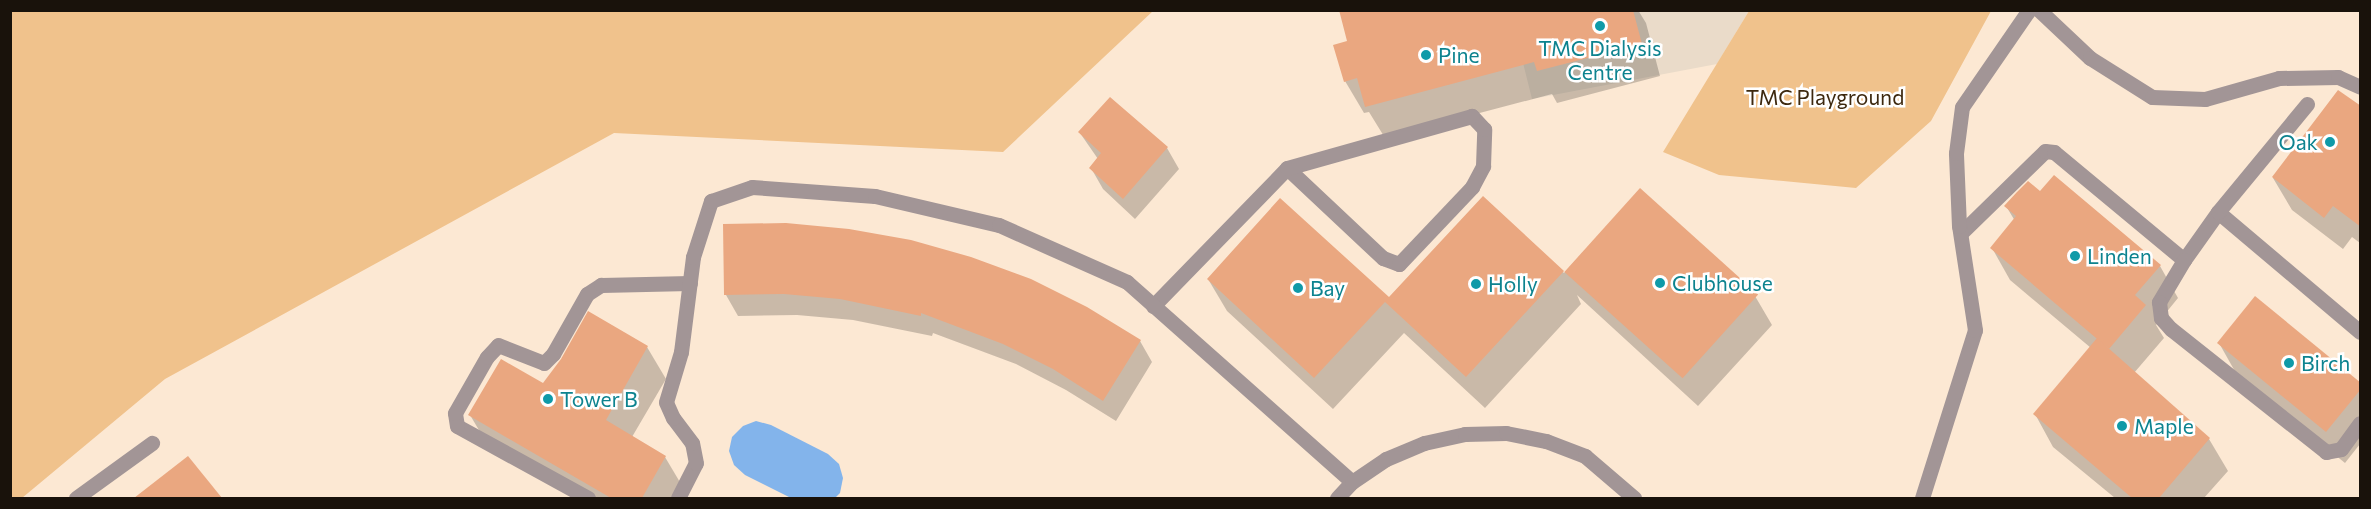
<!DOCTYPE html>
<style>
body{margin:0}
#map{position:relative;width:2371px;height:509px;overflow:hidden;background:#fce8d3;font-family:Commissioner,sans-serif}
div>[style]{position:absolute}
.medical>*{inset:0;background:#eadbc9}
.green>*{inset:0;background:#f0c28c}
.water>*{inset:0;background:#83b4eb}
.shadow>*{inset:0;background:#0003}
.building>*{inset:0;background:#eaa780;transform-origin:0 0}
.minor>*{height:15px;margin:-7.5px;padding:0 7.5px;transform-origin:7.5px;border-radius:7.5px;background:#a29596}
.dots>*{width:16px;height:16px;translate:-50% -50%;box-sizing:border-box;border:3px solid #fff;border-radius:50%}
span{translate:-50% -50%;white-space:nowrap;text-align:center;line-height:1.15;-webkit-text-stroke:5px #fff;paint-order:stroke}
.culture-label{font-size:21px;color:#0d838f}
.left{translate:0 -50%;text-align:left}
.right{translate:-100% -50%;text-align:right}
.park-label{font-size:21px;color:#3d280e}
.frame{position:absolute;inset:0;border:12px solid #19120b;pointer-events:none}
</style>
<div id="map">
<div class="medical">
<div style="clip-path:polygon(1510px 11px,1749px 11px,1717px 64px,1532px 99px)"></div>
</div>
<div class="green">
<div style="clip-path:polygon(11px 10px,1153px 10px,1153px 11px,1003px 152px,614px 133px,165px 379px,22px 498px,11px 498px)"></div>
<div style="clip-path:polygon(1749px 11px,1749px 10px,1991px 11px,1931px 121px,1856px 188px,1719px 175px,1663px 152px)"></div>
</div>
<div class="water">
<div style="clip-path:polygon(756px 421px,771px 425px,828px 454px,839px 464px,843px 478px,840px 493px,835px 498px,791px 498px,745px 475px,734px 465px,729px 451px,732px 437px,743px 426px)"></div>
</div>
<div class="shadow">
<div style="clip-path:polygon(1346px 10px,1638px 10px,1646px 23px,1660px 76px,1557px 103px,1552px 94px,1385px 138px,1369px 112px,1364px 113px,1345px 81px,1349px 42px)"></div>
<div style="clip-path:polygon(2360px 108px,2360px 243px,2352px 237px,2343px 249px,2292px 210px,2273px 178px)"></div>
<div style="clip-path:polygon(1080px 133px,1167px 148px,1179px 169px,1135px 219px,1103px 189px,1091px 168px,1098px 159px)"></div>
<div style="clip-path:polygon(1640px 190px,1755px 296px,1772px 325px,1698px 406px,1577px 295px,1581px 304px,1485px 408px,1404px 333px,1333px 409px,1227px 311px,1208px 279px,1389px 300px,1483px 198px,1564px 273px)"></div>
<div style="clip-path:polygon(2040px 193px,2160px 266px,2178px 298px,2156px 325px,2164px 338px,2134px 373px,2209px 439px,2228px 471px,2204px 498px,2115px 498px,2053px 447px,2035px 414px,2091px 348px,2010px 280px,1992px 248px,2015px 221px,2006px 206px)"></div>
<div style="clip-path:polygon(724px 226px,1087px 309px,1140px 341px,1152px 362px,1116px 421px,1066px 390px,1016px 364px,933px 333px,932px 336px,853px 320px,797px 315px,738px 316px,726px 295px)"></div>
<div style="clip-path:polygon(2219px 343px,2360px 385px,2360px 444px,2345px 463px,2237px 375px)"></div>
<div style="clip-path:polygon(647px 347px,666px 379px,632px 437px,665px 457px,684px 489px,679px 498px,577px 498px,489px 447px,470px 415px)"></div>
<div style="clip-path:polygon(188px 458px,219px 498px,136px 498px)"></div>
</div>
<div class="building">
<div style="clip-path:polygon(1339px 10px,1633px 10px,1642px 44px,1537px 71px,1534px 62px,1365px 107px,1357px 78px,1344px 82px,1333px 45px,1347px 41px)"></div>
<div style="clip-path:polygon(2338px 90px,2361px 106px,2361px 227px,2333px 206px,2324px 218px,2272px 177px)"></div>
<div style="clip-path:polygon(1110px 97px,1168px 147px,1123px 199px,1089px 168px,1101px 153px,1078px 132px)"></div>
<div style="clip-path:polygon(2054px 175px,2161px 265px,2135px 295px,2146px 305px,2109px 349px,1990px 248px,2016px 216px,2004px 206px,2017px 192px,2028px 181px,2040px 191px)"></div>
<div style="left:1640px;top:188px;width:159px;height:113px;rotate:42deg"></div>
<div style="clip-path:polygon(1483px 196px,1564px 271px,1466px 377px,1385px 302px,1314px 378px,1207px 279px,1280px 198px,1389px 297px)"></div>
<div style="clip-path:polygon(786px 223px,849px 229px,911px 240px,971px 257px,1031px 279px,1087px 307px,1141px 340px,1103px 401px,1053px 369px,1003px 344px,921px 313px,921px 316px,840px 299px,784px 294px,724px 295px,723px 224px)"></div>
<div style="clip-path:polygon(2255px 296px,2361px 383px,2361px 389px,2326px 432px,2217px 343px)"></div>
<div style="clip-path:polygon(588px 311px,648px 346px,606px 420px,666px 456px,642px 498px,611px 498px,468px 415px,501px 359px,543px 383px,561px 359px)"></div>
<div style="clip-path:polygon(2097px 338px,2210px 438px,2159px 498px,2132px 498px,2033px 414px)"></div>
<div style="clip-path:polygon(188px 456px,222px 498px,134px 498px)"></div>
</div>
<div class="minor">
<div style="left:2039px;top:10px;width:70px;rotate:43.3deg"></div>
<div style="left:2090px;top:58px;width:73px;rotate:32.2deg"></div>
<div style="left:2152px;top:97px;width:53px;rotate:2.2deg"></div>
<div style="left:2205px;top:99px;width:77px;rotate:-15.8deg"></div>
<div style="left:2279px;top:78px;width:59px;rotate:-1deg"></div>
<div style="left:2338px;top:77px;width:24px;rotate:24deg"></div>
<div style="left:2218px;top:212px;width:186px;rotate:40.2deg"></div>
<div style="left:1961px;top:233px;width:117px;rotate:-44.3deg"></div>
<div style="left:2045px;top:151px;width:9px;rotate:6deg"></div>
<div style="left:2054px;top:152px;width:169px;rotate:39.7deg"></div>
<div style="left:2184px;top:260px;width:59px;rotate:-54.7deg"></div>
<div style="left:2218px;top:212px;width:140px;rotate:-50.5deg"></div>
<div style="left:2184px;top:260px;width:49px;rotate:120.8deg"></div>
<div style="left:2159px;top:302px;width:16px;rotate:83deg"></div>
<div style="left:2161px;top:318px;width:15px;rotate:48deg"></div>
<div style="left:2171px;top:329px;width:198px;rotate:38.4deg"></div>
<div style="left:2326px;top:452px;width:15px;rotate:-11deg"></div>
<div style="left:2341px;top:449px;width:32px;rotate:-54deg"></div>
<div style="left:1153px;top:306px;width:192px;rotate:-45.8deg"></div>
<div style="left:1287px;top:168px;width:132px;rotate:43.2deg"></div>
<div style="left:1383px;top:258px;width:17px;rotate:21deg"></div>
<div style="left:1399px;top:264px;width:106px;rotate:-46.5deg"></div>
<div style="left:1472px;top:187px;width:24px;rotate:-62deg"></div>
<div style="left:1483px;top:166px;width:37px;rotate:-88deg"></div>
<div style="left:1484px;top:129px;width:18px;rotate:-133deg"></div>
<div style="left:1472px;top:116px;width:192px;rotate:164.3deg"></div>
<div style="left:76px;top:498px;width:94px;rotate:-35.9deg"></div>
<div style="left:588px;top:498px;width:149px;rotate:-151.2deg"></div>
<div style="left:457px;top:426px;width:13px;rotate:-99deg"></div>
<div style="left:455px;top:413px;width:64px;rotate:-60.3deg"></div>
<div style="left:487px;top:357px;width:16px;rotate:-47deg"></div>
<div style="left:498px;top:345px;width:49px;rotate:21.4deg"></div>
<div style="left:544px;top:363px;width:13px;rotate:-45deg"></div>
<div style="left:553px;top:354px;width:69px;rotate:-60.5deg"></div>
<div style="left:587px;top:294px;width:17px;rotate:-33deg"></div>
<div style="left:601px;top:285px;width:89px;rotate:-1.3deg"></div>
<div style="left:678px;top:498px;width:39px;rotate:-63deg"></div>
<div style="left:696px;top:463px;width:20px;rotate:-101deg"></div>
<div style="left:692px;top:443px;width:31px;rotate:-127deg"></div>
<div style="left:673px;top:418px;width:17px;rotate:-114deg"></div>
<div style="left:666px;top:402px;width:52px;rotate:-73.3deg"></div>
<div style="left:681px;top:352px;width:96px;rotate:-82.8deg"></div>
<div style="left:693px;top:257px;width:59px;rotate:-72.2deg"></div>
<div style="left:711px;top:201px;width:43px;rotate:-18.9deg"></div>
<div style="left:752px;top:187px;width:123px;rotate:4.2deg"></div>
<div style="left:875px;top:196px;width:127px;rotate:13.2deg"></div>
<div style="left:999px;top:225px;width:140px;rotate:24deg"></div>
<div style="left:1127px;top:282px;width:301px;rotate:41.6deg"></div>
<div style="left:1337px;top:498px;width:22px;rotate:-47deg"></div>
<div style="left:1352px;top:482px;width:41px;rotate:-34.1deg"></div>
<div style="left:1386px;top:459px;width:41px;rotate:-22.8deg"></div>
<div style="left:1424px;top:443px;width:42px;rotate:-12.4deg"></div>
<div style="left:1465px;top:434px;width:41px;rotate:-1.4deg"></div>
<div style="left:1506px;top:433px;width:41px;rotate:11.3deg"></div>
<div style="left:1546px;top:441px;width:42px;rotate:21deg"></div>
<div style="left:1585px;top:456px;width:65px;rotate:40.6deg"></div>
<div style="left:1922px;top:498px;width:176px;rotate:-72.5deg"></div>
<div style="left:1975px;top:330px;width:105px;rotate:-98.7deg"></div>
<div style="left:1959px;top:226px;width:73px;rotate:-92.4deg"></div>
<div style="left:1956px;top:153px;width:46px;rotate:-82.6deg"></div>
<div style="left:1962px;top:107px;width:118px;rotate:-55.4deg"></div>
</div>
<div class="dots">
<div style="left:1600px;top:26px;background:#0f9aa8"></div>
<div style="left:1426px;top:55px;background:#0f9aa8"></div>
<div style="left:2330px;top:142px;background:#0f9aa8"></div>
<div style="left:2075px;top:256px;background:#0f9aa8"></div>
<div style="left:1660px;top:283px;background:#0f9aa8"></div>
<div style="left:1476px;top:284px;background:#0f9aa8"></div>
<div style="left:1298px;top:288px;background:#0f9aa8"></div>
<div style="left:2289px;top:363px;background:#0f9aa8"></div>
<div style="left:548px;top:399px;background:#0f9aa8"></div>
<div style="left:2122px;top:426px;background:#0f9aa8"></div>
</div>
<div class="culture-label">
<span style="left:1600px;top:60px">TMC Dialysis<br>Centre</span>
<span class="left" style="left:1438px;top:55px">Pine</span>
<span class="right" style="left:2318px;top:142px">Oak</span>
<span class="left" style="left:2087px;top:256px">Linden</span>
<span class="left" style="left:1672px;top:283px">Clubhouse</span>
<span class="left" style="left:1488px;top:284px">Holly</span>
<span class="left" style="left:1310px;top:288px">Bay</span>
<span class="left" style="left:2301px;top:363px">Birch</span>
<span class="left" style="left:560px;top:399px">Tower B</span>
<span class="left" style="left:2134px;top:426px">Maple</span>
</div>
<div class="park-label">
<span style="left:1825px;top:97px">TMC Playground</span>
</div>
<div class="frame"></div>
</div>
